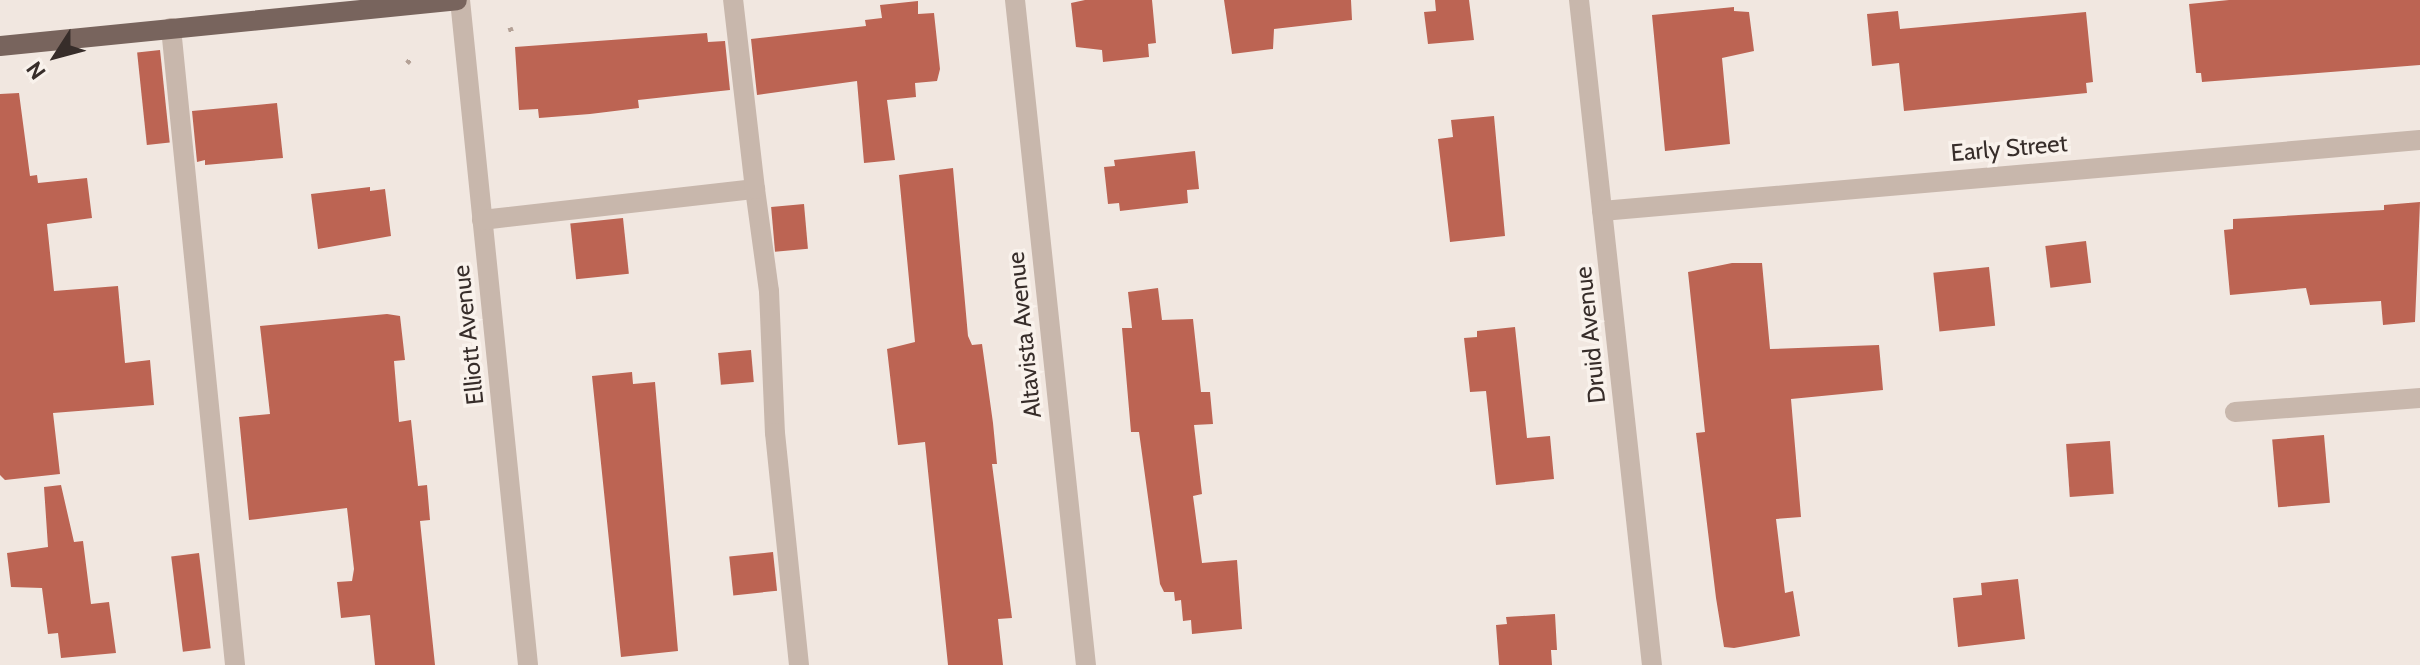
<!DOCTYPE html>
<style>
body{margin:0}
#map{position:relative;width:2420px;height:665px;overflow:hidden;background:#f1e7e0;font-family:Cabin,sans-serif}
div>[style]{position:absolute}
.building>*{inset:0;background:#bc6453;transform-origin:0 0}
.path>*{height:5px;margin-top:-2.5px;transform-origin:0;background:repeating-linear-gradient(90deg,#b4a196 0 4px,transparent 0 8px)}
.minor>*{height:20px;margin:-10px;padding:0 10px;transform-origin:10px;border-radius:10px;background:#c8b7ac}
.major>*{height:20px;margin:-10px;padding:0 10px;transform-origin:10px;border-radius:10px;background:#78645d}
span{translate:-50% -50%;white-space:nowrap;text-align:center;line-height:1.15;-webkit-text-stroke:7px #f9f2ec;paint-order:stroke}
.street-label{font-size:24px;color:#372d2a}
.north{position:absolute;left:16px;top:16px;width:80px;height:80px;-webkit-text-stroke:6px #f9f2ec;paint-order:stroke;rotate:234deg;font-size:22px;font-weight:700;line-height:32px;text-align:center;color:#372d2a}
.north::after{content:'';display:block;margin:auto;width:28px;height:36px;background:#372d2a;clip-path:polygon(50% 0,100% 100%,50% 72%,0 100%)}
</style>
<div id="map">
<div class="building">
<div style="clip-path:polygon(1085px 0,1152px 0,1156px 43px,1148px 44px,1149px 57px,1103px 62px,1102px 50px,1076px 47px,1071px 3px)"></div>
<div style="clip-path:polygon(1224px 0,1351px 0,1352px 20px,1274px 29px,1273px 49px,1232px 54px)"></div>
<div style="clip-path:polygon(1435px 0,1469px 0,1474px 40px,1428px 44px,1424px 12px,1436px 11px)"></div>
<div style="clip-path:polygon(2229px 0,2420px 0,2420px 65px,2202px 82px,2201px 73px,2196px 73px,2189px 4px)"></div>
<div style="clip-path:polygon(918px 1px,918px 14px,934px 13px,940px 69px,937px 81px,915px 83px,916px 97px,887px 100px,895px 160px,864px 163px,857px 81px,757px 95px,751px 39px,866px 26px,865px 20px,882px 18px,880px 5px)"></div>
<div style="clip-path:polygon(1734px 7px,1734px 11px,1749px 12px,1754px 51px,1722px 58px,1730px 144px,1665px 151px,1652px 15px)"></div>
<div style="clip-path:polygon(1898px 11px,1900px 29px,2086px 12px,2093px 82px,2086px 83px,2087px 93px,1904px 111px,1899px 63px,1872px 66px,1867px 14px)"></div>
<div style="clip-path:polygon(707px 33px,708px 42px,725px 41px,730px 90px,638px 100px,639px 108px,590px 114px,539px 118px,538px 109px,519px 110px,515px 47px)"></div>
<div style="left:160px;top:50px;width:93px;height:23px;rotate:84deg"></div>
<div style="clip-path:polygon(19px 93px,30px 176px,37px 175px,38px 183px,87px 178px,92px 218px,47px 224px,54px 291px,118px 286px,125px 363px,150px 360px,154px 405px,53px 413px,60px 474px,5px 480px,0 475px,0 94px)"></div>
<div style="clip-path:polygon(277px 103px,283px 158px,205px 165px,205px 160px,197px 162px,192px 111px)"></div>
<div style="clip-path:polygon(1494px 116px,1505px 236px,1450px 242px,1438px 139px,1453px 137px,1451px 120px)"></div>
<div style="clip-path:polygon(1195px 151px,1199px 189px,1187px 190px,1188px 203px,1120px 211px,1119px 203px,1108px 204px,1104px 167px,1115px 166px,1114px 160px)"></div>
<div style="clip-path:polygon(953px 168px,968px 336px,972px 345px,982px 344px,993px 423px,997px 464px,992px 464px,1012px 618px,998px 619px,1003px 665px,948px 665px,925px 442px,898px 445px,887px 349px,915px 342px,899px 175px)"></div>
<div style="clip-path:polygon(370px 187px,370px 191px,385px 189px,391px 236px,318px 249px,311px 194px)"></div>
<div style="clip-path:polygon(2420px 202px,2415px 322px,2383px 325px,2381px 301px,2310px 305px,2306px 288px,2230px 295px,2224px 230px,2233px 229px,2233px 219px,2384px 210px,2384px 205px)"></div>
<div style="left:804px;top:204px;width:45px;height:33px;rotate:85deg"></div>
<div style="left:623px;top:218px;width:56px;height:53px;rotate:84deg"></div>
<div style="left:2086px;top:241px;width:42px;height:41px;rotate:83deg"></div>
<div style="clip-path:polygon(1732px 263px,1762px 263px,1770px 349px,1879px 345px,1883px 390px,1791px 399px,1801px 517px,1776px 519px,1785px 593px,1793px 591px,1800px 636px,1734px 648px,1724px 647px,1716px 598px,1696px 433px,1705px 432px,1688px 272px)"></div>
<div style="left:1989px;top:267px;width:59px;height:56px;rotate:84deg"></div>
<div style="clip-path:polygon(1158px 288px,1162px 320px,1193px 319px,1201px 392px,1210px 392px,1213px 424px,1194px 425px,1202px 494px,1193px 496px,1202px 563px,1237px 560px,1242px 629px,1192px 634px,1191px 620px,1183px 621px,1181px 600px,1175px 601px,1174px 592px,1164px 592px,1160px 584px,1139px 432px,1131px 432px,1122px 328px,1132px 328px,1128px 292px)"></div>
<div style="clip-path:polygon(387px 314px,400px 316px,405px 360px,394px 361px,399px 422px,411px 420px,418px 486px,427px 485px,430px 520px,420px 521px,435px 665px,375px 665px,370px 615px,341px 618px,337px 582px,352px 581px,354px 569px,347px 508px,249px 520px,239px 417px,270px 414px,260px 326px)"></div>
<div style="clip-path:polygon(1515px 327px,1527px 438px,1550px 436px,1554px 479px,1496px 485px,1486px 391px,1470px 392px,1464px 338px,1477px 337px,1477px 331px)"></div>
<div style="left:751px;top:350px;width:32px;height:33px;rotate:85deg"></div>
<div style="clip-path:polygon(632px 372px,633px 384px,655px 382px,678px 651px,621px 657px,592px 376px)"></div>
<div style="left:2324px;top:435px;width:68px;height:52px;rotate:85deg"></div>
<div style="left:2110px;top:441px;width:53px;height:44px;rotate:86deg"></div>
<div style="clip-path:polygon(61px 485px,74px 542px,83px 541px,91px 604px,109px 602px,116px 653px,61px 658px,58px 633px,48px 634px,42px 588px,11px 587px,7px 553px,48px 547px,44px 487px)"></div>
<div style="left:773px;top:552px;width:39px;height:44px;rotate:84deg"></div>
<div style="left:199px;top:553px;width:96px;height:28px;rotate:83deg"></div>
<div style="clip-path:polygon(2018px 579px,2025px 639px,1958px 647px,1953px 598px,1982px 595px,1981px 583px)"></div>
<div style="clip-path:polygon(1555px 614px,1557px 650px,1551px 650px,1552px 665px,1499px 665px,1496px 625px,1507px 624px,1506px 617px)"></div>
</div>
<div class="path">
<div style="left:510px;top:27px;width:6px;rotate:72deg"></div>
<div style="left:407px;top:63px;width:6px;rotate:-51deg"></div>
</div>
<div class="minor">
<div style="left:460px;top:0;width:668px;rotate:84.16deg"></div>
<div style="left:1015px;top:0;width:669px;rotate:83.91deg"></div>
<div style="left:1579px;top:0;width:669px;rotate:83.74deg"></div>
<div style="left:171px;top:28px;width:640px;rotate:84.26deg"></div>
<div style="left:755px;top:189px;width:103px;rotate:82.2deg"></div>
<div style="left:769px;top:291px;width:142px;rotate:87.6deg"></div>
<div style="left:775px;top:433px;width:233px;rotate:84.1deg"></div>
<div style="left:1602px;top:211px;width:821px;rotate:-4.96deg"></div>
<div style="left:482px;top:220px;width:275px;rotate:-6.5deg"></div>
<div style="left:755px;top:189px;width:190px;rotate:-96.6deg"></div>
<div style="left:2235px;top:412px;width:186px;rotate:-4.3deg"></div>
</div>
<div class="major">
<div style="left:0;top:46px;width:459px;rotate:-5.7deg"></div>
</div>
<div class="street-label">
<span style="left:2009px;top:148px;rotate:-5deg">Early Street</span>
<span style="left:468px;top:335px;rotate:-96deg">Elliott Avenue</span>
<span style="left:1024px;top:335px;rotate:-96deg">Altavista Avenue</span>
<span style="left:1590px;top:335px;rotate:-96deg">Druid Avenue</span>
</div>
<div class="north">N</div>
</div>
